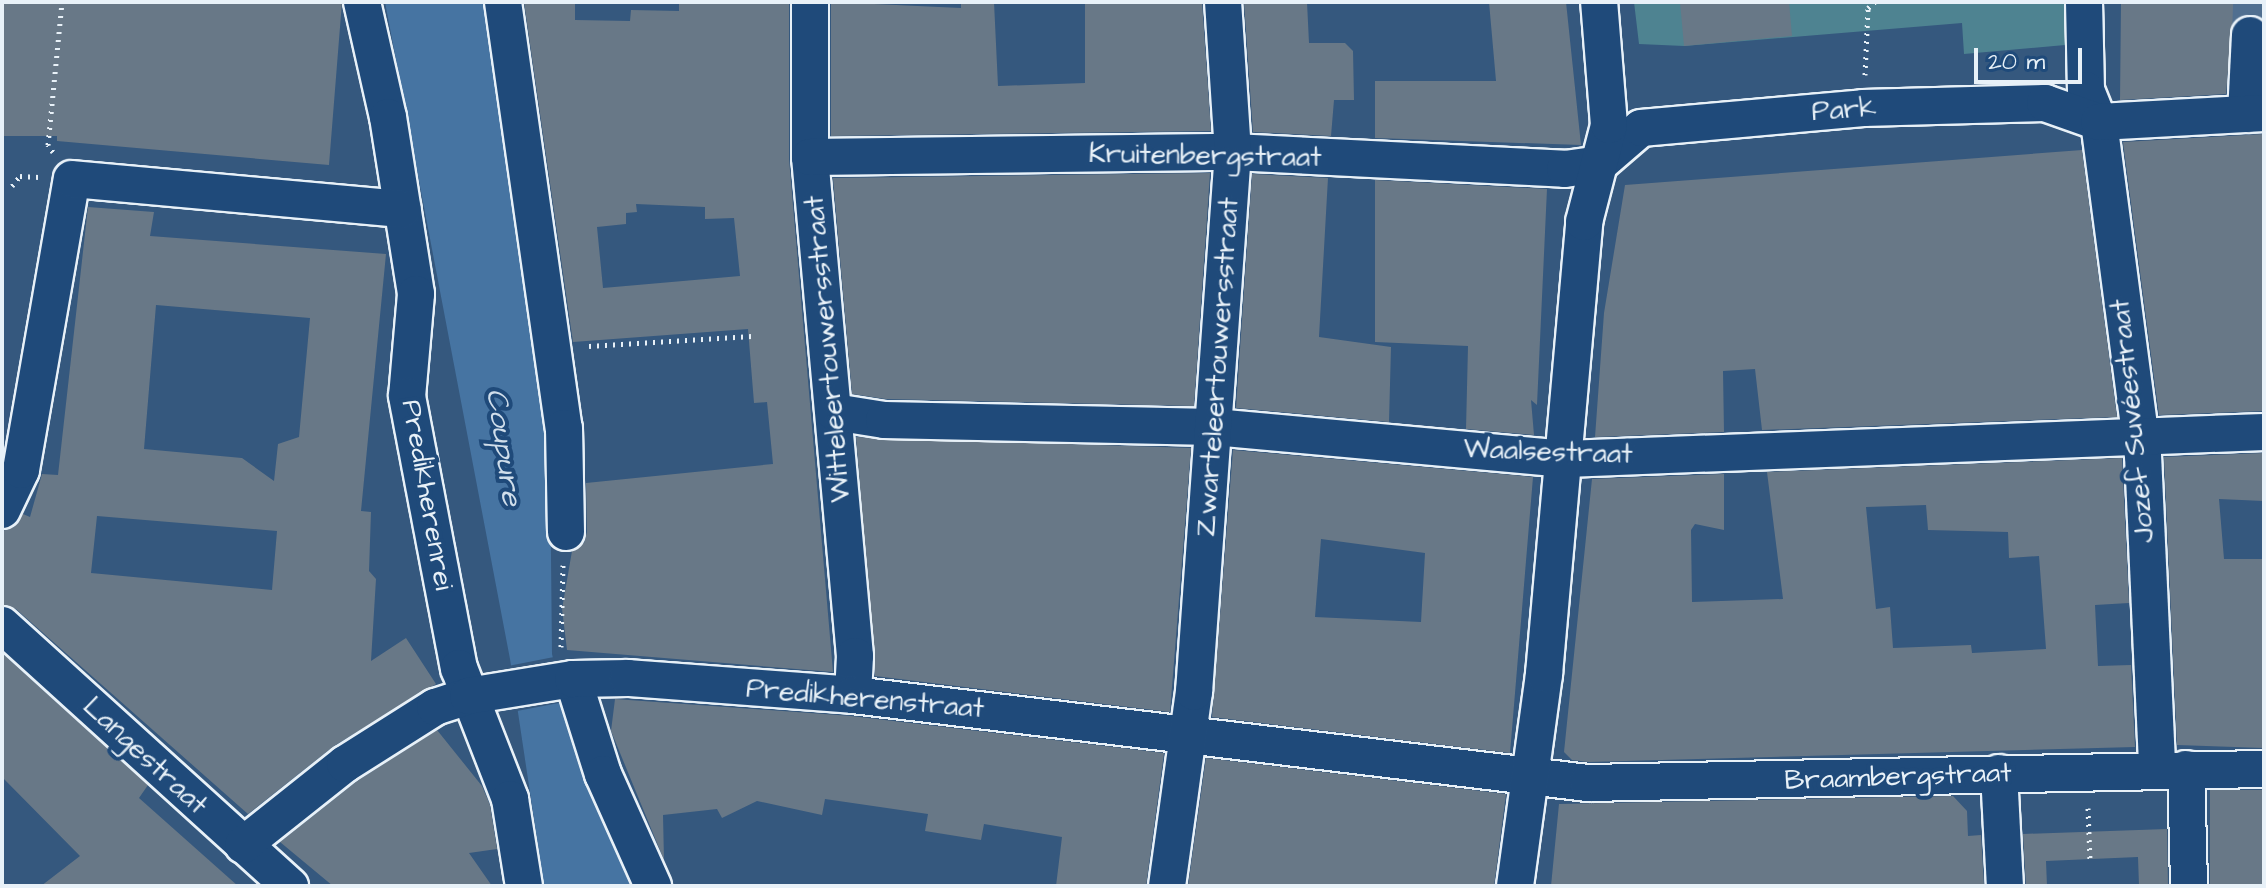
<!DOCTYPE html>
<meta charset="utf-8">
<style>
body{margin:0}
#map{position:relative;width:2266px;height:888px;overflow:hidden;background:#35587e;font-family:"Architects Daughter",sans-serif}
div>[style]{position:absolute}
.green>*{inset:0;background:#4e8391}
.water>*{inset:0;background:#4674a2}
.pier>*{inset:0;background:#35587e;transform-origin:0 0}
.building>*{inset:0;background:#687887;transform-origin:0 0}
.street-tunnel>*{height:36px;margin-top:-18px;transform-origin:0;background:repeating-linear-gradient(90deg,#506f90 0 36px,transparent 0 54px)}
.path>*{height:5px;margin-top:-2.5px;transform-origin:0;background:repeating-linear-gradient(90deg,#e8f1f8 0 2px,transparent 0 8px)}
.roads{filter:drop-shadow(2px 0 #e8f1f8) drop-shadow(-2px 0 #e8f1f8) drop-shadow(0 2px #e8f1f8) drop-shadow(0 -2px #e8f1f8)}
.street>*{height:36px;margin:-18px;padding:0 18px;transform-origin:18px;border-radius:18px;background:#1f4a7a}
span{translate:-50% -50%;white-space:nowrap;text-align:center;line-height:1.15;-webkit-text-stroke:8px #1f4a7a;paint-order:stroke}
.street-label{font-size:28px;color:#e8f1f8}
.water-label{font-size:30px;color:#d0deeb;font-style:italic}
.frame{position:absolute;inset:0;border:4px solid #e8f1f8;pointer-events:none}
.scale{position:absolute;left:1974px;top:48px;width:108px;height:36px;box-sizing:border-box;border:4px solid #e8f1f8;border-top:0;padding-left:10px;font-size:24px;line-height:28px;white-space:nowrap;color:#e8f1f8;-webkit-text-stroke:6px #1f4a7a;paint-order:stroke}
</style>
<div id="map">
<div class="green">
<div style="clip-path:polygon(1634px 2px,2077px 2px,2076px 44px,1964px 54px,1962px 23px,1684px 46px,1639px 44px)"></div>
</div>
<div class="water">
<div style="clip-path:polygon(385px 2px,485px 2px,550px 458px,552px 654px,565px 707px,645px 886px,544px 886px,510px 659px)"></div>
</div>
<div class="pier">
<div style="left:554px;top:657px;width:46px;height:48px;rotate:79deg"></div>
</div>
<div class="building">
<div style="clip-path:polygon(2px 2px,342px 2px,329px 165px,57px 141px,57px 136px,2px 136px)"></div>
<div style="clip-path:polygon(evenodd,524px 2px,575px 2px,575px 20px,630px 21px,631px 10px,679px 11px,679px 2px,789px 2px,789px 159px,833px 672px,567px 650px,562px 609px,572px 551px,584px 543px,587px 532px,586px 483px,773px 464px,767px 402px,754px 403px,748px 329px,573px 342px,524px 2px,636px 204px,705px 207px,705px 219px,734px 218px,740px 276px,603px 288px,597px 227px,626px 224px,626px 213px,637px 212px,636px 204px)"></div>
<div style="clip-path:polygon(831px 2px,961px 8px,961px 2px,994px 2px,998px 86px,1085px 83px,1085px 2px,1202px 2px,1211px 131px,831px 136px)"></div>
<div style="clip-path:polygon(1244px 2px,1307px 2px,1309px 43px,1345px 43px,1353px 51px,1354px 100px,1334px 100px,1331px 136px,1253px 132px)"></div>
<div style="clip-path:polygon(1489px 2px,1566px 2px,1581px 145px,1375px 138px,1375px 81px,1496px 81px)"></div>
<div style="clip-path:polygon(1680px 2px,1789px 2px,1792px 36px,1684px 46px)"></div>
<div style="clip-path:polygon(2121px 2px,2264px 2px,2264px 20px,2250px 14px,2232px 24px,2226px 94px,2120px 100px)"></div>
<div style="clip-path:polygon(2264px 134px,2264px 411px,2159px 415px,2123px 142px)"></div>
<div style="clip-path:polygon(2082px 150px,2117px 417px,1762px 430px,1755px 369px,1723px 371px,1724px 432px,1595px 437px,1604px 313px,1625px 185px)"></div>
<div style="clip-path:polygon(1210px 173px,1194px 406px,886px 399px,852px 394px,833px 178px)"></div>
<div style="clip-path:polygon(1252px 174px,1328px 178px,1319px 337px,1391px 347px,1389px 422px,1236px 408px)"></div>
<div style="clip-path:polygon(1375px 180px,1547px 189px,1537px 405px,1531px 400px,1534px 435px,1466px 429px,1468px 346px,1375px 342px)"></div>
<div style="clip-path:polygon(evenodd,88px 207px,154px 212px,150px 236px,386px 254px,361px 511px,371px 512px,369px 571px,376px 579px,371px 661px,406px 638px,436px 684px,334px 746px,248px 814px,16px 609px,2px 605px,2px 531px,14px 527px,23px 514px,30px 517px,42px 474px,58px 475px,88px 207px,156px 305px,310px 318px,299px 437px,278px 444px,274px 481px,242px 458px,144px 449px,156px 305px,88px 207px,97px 516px,277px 531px,272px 590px,91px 573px,97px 516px)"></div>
<div style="clip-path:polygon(856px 437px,1191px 448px,1170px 712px,875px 676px)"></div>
<div style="clip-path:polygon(evenodd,1233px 450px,1533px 477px,1510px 753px,1212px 717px,1233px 450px,1321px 539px,1425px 553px,1421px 622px,1315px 617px,1321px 539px)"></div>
<div style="clip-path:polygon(2264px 453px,2264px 501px,2219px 499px,2224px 559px,2264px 559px,2264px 748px,2177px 745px,2164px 457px)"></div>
<div style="clip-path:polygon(evenodd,2122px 458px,2129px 603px,2095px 605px,2098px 666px,2131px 665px,2135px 747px,1589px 762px,1572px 760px,1564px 752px,1592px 479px,1724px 474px,1724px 530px,1695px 524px,1691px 530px,1692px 602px,1783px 599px,1767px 472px,2122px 458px,1926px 505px,1928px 530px,2008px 532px,2009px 558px,2039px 556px,2046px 649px,1972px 653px,1971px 645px,1893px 648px,1890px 607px,1876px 609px,1866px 507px,1926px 505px)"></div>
<div style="clip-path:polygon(2px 653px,148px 785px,139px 798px,238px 886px,41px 886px,80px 856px,2px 777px)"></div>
<div style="clip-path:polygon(615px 699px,851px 716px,1164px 753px,1146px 886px,1056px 886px,1062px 837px,984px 824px,981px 840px,925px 831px,928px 814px,825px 799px,822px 815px,757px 801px,722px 818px,717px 809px,663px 815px,664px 860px,611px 731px)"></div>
<div style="clip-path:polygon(437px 730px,482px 786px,490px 805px,497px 849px,469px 853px,492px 886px,333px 886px,280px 842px,357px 781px)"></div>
<div style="clip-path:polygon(1206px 758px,1506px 794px,1494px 886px,1188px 886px)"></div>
<div style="left:2264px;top:790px;width:96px;height:54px;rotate:90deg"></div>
<div style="clip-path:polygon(1953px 796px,1967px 811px,1968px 836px,1981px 835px,1984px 886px,1551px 886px,1559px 804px)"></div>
<div style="clip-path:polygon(2167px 829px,2168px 886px,2139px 886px,2138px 857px,2046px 861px,2047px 886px,2026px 886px,2023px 834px)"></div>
</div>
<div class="street-tunnel">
<div style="left:2250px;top:35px;width:33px;rotate:-88deg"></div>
</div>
<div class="path">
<div style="left:1865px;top:75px;width:67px;rotate:-87.4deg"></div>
<div style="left:1868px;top:8px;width:9px;rotate:-41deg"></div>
<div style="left:53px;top:152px;width:9px;rotate:-126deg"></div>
<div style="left:48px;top:145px;width:144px;rotate:-84.4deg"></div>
<div style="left:12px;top:186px;width:13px;rotate:-51deg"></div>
<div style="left:20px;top:176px;width:19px;rotate:3deg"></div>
<div style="left:589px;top:346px;width:163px;rotate:-3.5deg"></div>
<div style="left:561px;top:647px;width:82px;rotate:-88.6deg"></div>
<div style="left:2088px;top:808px;width:51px;rotate:87.8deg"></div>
</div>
<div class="roads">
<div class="street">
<div style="left:362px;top:2px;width:118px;rotate:77.3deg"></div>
<div style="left:388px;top:117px;width:179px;rotate:81deg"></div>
<div style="left:416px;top:294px;width:102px;rotate:95deg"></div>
<div style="left:407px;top:396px;width:277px;rotate:79.2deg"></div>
<div style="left:459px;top:668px;width:141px;rotate:68.7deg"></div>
<div style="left:510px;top:799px;width:88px;rotate:80.9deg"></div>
<div style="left:503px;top:2px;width:430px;rotate:81.9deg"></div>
<div style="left:564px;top:428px;width:104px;rotate:88.9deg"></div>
<div style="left:810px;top:2px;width:155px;rotate:90deg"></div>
<div style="left:810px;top:157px;width:501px;rotate:84.85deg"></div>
<div style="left:855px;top:656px;width:39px;rotate:93deg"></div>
<div style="left:2084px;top:2px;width:88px;rotate:88.7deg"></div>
<div style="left:2086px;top:90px;width:35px;rotate:68deg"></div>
<div style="left:2099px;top:122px;width:336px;rotate:82.5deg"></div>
<div style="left:2143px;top:455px;width:313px;rotate:87.4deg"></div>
<div style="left:2246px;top:114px;width:79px;rotate:-87.1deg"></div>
<div style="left:810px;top:157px;width:423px;rotate:-0.7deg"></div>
<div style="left:1233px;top:152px;width:332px;rotate:2.9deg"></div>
<div style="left:1565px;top:169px;width:34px;rotate:-8deg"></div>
<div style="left:1599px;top:164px;width:55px;rotate:-40.6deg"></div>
<div style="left:1641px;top:128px;width:223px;rotate:-5.1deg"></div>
<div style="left:1863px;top:108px;width:182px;rotate:-1.6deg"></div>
<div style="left:2045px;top:103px;width:57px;rotate:19.4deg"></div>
<div style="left:2099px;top:122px;width:165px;rotate:-3.1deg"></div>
<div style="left:834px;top:412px;width:51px;rotate:9.1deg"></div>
<div style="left:884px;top:420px;width:330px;rotate:1.2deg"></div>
<div style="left:1214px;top:427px;width:353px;rotate:5.2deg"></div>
<div style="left:1566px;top:459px;width:699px;rotate:-2.22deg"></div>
<div style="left:2px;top:510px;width:44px;rotate:-64.6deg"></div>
<div style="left:21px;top:470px;width:295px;rotate:-80.1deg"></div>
<div style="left:72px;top:179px;width:332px;rotate:5.2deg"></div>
<div style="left:2px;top:625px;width:389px;rotate:42.2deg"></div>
<div style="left:573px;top:679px;width:100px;rotate:72.5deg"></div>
<div style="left:603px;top:774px;width:123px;rotate:65.9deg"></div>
<div style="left:2186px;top:769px;width:117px;rotate:88.5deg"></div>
<div style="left:1999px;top:773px;width:113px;rotate:87deg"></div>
<div style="left:243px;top:845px;width:130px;rotate:-38.5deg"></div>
<div style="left:345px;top:764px;width:107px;rotate:-32.3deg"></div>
<div style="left:435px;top:707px;width:35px;rotate:-18deg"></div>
<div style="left:468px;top:696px;width:106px;rotate:-9.2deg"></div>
<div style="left:573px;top:679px;width:55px;rotate:-1deg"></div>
<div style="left:628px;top:678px;width:226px;rotate:4.3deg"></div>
<div style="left:853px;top:695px;width:740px;rotate:6.83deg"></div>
<div style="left:1588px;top:783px;width:676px;rotate:-1.19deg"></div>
<div style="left:1167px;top:886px;width:196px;rotate:-82.1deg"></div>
<div style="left:1194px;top:692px;width:541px;rotate:-85.87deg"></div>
<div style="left:1233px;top:152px;width:150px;rotate:-93.8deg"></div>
<div style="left:1515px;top:886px;width:214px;rotate:-82.2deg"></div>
<div style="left:1544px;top:674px;width:454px;rotate:-84.9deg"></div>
<div style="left:1584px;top:222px;width:100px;rotate:-75.5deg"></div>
<div style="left:1609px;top:125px;width:123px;rotate:-94.6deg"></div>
</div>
</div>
<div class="street-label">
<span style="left:1844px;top:110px;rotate:-4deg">Park</span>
<span style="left:1205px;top:156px;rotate:1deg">Kruitenbergstraat</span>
<span style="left:828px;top:349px;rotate:-95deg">Witteleertouwersstraat</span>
<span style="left:1218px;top:367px;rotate:-86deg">Zwarteleertouwersstraat</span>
<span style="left:2133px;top:421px;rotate:-96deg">Jozef Suvéestraat</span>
<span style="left:1548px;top:452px;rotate:2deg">Waalsestraat</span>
<span style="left:427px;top:495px;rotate:80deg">Predikherenrei</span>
<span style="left:865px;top:699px;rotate:5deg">Predikherenstraat</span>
<span style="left:145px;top:756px;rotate:43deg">Langestraat</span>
<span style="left:1898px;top:777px;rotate:-2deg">Braambergstraat</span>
</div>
<div class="water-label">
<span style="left:504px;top:447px;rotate:82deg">Coupure</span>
</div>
<div class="frame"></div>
<div class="scale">20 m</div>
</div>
